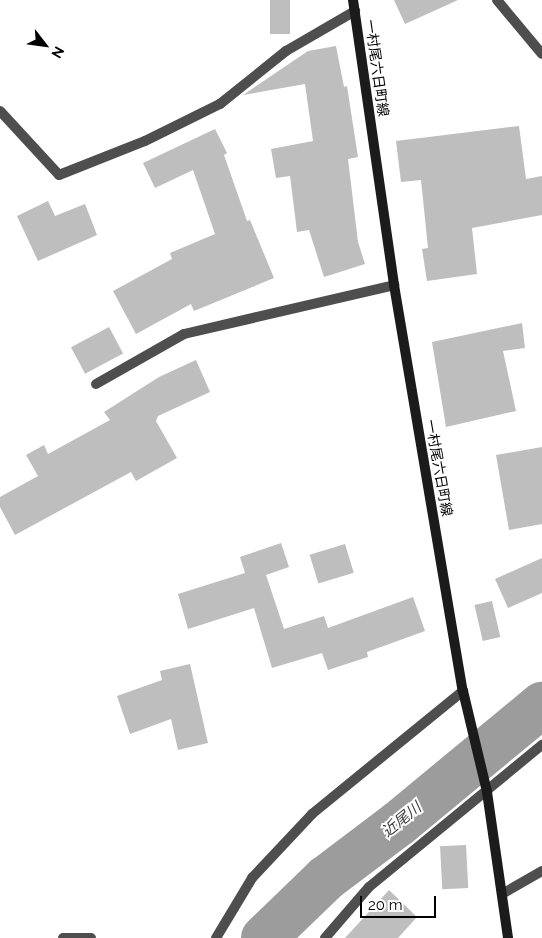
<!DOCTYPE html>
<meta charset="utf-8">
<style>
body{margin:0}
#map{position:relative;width:542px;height:938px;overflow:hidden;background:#fff;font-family:Raleway,"Noto Sans JP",sans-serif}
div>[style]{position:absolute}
.river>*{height:46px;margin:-23px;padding:0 23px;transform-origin:23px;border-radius:23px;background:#9c9c9c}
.building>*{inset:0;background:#bebebe;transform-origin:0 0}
.lane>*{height:10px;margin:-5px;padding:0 5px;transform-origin:5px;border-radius:5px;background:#4e4e4e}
.street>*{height:10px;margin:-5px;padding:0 5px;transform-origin:5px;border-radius:5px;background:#4e4e4e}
.secondary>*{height:10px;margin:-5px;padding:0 5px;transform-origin:5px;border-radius:5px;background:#1b1b1b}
span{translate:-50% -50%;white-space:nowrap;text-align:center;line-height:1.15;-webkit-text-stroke:4px #fff;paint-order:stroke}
.street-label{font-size:14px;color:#000}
.water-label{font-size:15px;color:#3d3d3d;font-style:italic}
.north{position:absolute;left:20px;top:20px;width:50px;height:50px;-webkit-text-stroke:4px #fff;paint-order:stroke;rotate:120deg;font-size:14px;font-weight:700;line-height:20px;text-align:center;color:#000}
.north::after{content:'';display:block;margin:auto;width:18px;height:22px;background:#000;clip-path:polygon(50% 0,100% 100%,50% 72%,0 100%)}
.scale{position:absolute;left:360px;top:896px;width:76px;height:22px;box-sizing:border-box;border:2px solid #000;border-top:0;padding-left:6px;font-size:15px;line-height:18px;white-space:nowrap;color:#000;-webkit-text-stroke:4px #fff;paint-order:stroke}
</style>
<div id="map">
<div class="river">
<div style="left:264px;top:938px;width:85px;rotate:-44deg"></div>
<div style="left:325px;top:879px;width:91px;rotate:-37deg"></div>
<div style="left:398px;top:824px;width:187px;rotate:-39.6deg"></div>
</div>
<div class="building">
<div style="left:270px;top:0;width:20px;height:34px"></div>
<div style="clip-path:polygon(394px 0,458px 0,405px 24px)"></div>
<div style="clip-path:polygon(336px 46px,344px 87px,347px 86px,358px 157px,348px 159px,358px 242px,365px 264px,324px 277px,309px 230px,297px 232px,290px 176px,276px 178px,271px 149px,313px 141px,305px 84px,243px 95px,308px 51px)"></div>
<div style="clip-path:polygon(519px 126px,526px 179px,542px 176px,542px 215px,472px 228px,477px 274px,427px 281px,422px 249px,428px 248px,421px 180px,401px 182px,396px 141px)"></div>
<div style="clip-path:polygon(215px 129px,227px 153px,224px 155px,247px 221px,250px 220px,274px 278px,194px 311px,191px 304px,136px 334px,113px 291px,172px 259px,170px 253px,215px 234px,193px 170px,155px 188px,143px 163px)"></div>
<div style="clip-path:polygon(48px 201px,55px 216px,85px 204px,97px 235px,38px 261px,17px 216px)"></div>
<div style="clip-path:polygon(522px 323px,525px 348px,503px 351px,516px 411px,446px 427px,432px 342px)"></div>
<div style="left:109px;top:327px;width:30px;height:43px;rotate:62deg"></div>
<div style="clip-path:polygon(196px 360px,210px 392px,158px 416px,156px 421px,177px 458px,136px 481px,131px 472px,15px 535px,0 507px,0 497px,38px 476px,26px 455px,44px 445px,48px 454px,110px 420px,104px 412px,159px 377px)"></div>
<div style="clip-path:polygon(542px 447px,542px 524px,509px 530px,496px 455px)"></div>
<div style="clip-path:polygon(281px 543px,289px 567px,266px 575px,284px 629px,324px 616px,328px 628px,413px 597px,425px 631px,367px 652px,368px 657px,328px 670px,322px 653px,272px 668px,254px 608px,188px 629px,178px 594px,245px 573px,240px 557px)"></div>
<div style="left:345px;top:544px;width:30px;height:37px;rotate:73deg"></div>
<div style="clip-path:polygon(542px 558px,542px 593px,508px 608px,495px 579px)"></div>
<div style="left:492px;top:601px;width:37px;height:18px;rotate:77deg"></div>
<div style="clip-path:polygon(190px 664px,208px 743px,178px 750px,171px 719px,130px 734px,117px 696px,162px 680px,160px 671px)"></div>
<div style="left:466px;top:845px;width:43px;height:26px;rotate:87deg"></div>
<div style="clip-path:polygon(389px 890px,417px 917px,398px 938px,345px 938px)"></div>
</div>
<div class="lane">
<div style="left:216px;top:938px;width:70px;rotate:-59deg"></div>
<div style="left:252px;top:878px;width:88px;rotate:-46.8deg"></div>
<div style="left:312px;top:814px;width:195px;rotate:-39.2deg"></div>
<div style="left:325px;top:938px;width:67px;rotate:-49.2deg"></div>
<div style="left:369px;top:887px;width:224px;rotate:-39.4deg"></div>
</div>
<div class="street">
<div style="left:497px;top:0;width:70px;rotate:50.2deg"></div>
<div style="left:0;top:111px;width:87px;rotate:47.3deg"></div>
<div style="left:59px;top:175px;width:92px;rotate:-21.6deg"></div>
<div style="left:145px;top:141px;width:84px;rotate:-26.3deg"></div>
<div style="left:220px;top:104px;width:85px;rotate:-38.8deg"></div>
<div style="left:286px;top:51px;width:80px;rotate:-30.1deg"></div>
<div style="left:96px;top:384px;width:101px;rotate:-29.6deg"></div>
<div style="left:184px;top:334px;width:216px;rotate:-13.1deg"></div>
<div style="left:502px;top:894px;width:46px;rotate:-29.9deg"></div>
<div style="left:63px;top:938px;width:28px"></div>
</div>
<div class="secondary">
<div style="left:353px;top:0;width:288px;rotate:81.8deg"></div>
<div style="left:394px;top:285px;width:412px;rotate:80.4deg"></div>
<div style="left:463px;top:691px;width:104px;rotate:76.6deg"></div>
<div style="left:487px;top:792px;width:148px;rotate:81.8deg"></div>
</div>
<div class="street-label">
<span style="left:377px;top:68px;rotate:82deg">一村尾六日町線</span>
<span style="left:439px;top:468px;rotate:80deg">一村尾六日町線</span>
</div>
<div class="water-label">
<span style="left:402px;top:820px;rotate:-39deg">近尾川</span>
</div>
<div class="north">N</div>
<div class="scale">20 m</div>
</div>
